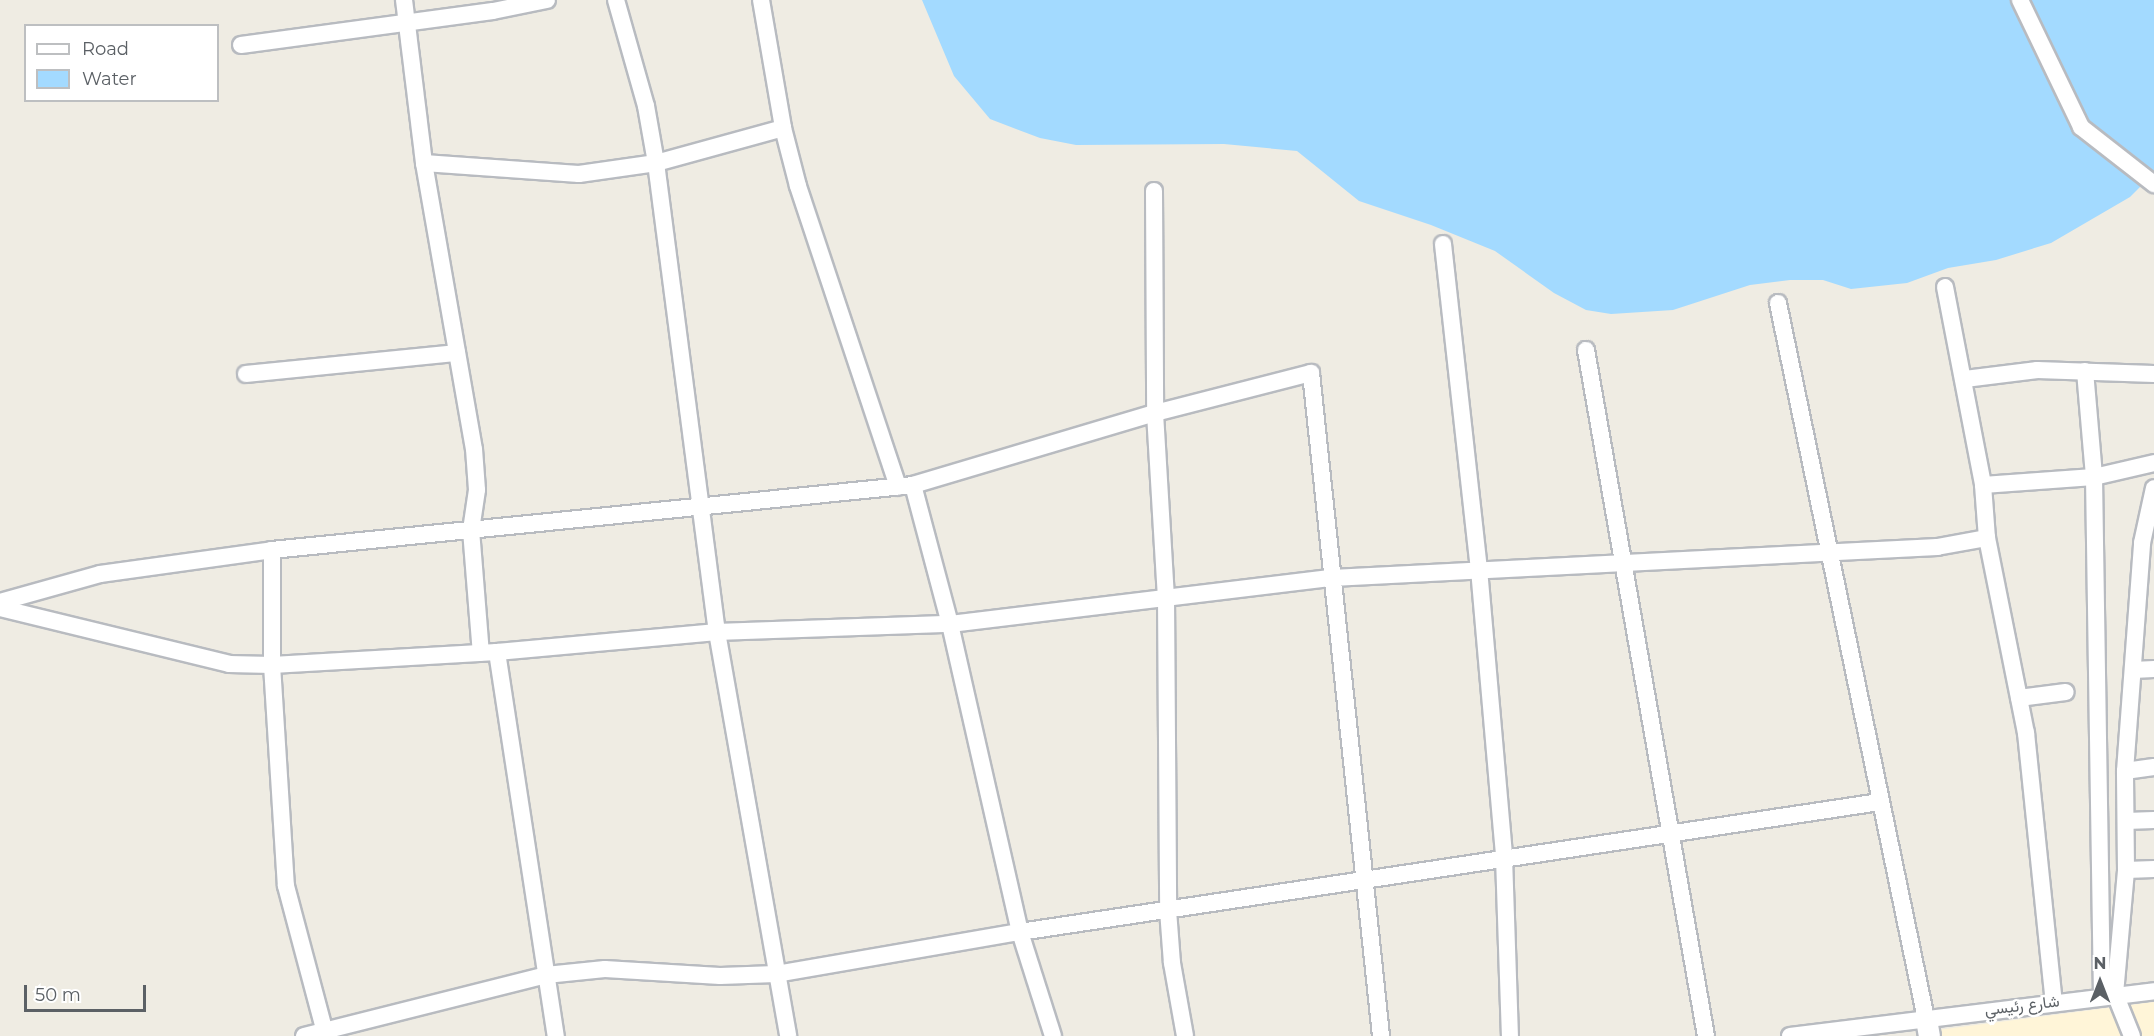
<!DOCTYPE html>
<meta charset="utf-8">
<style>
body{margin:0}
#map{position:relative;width:2154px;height:1036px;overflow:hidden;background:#efece3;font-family:Montserrat,Vazirmatn,sans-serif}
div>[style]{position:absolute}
.commercial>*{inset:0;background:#fff5d8}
.water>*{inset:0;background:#a3daff}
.roads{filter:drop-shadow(2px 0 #b8bbc0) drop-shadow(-2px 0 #b8bbc0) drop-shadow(0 2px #b8bbc0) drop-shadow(0 -2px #b8bbc0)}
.minor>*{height:16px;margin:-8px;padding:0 8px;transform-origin:8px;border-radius:8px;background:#fff}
.tertiary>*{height:21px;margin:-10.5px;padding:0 10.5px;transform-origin:10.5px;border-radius:10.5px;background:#fff}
span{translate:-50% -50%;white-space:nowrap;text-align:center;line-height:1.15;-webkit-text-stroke:5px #fff;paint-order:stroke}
.street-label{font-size:16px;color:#5b6065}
.legend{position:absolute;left:24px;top:24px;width:195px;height:78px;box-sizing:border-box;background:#fff;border:2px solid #bdbfc1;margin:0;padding:8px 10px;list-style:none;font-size:18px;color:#5b6065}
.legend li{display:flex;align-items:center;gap:12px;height:30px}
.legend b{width:30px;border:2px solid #bdbfc1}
.north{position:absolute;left:2070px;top:952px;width:60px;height:60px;-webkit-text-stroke:4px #fff;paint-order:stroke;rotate:0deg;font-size:16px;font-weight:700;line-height:24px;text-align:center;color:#5b6065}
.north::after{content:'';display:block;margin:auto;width:21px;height:27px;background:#5b6065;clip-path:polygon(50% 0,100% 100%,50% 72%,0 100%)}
.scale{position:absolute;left:24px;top:985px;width:122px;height:27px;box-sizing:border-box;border:3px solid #5b6065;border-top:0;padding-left:8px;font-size:18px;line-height:21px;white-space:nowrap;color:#5b6065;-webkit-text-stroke:4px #fff;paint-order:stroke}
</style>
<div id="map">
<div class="commercial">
<div style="clip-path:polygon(2154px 1002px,2154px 1036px,1938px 1036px,1937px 1030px)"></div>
</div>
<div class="water">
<div style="clip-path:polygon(922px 0,2154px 0,2154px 173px,2130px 197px,2051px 243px,1996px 260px,1948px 268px,1907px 283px,1851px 289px,1823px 280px,1790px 280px,1750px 285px,1673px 310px,1611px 314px,1586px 310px,1554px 293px,1495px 251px,1431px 225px,1359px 201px,1297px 151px,1224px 144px,1076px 145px,1040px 138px,990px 119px,954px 76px)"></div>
</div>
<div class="roads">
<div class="minor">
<div style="left:404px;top:0;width:164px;rotate:83deg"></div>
<div style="left:424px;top:163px;width:290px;rotate:80.1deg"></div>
<div style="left:474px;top:449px;width:41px;rotate:85.8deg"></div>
<div style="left:477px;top:490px;width:40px;rotate:98.5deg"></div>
<div style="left:471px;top:530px;width:123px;rotate:85.4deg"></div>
<div style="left:616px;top:0;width:110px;rotate:74.2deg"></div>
<div style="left:646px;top:106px;width:58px;rotate:80deg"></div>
<div style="left:656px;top:163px;width:473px;rotate:82.6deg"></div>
<div style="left:717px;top:632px;width:410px;rotate:80deg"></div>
<div style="left:761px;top:0;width:130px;rotate:80.2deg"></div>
<div style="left:783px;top:128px;width:60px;rotate:75.5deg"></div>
<div style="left:798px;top:186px;width:317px;rotate:71.6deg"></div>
<div style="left:2020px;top:0;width:141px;rotate:64.3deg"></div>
<div style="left:2081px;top:127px;width:93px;rotate:38deg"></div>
<div style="left:241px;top:45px;width:254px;rotate:-7.7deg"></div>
<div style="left:493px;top:11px;width:55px;rotate:-11.5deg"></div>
<div style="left:424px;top:163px;width:155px;rotate:4.1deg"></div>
<div style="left:579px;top:174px;width:78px;rotate:-8.1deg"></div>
<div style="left:656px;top:163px;width:132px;rotate:-15.4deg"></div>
<div style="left:1154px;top:191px;width:222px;rotate:89.7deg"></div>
<div style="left:1155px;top:413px;width:184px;rotate:86.6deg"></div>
<div style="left:1166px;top:597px;width:313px;rotate:89.6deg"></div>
<div style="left:1168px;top:910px;width:53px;rotate:85.7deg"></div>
<div style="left:1172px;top:963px;width:74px;rotate:79.9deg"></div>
<div style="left:1443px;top:244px;width:327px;rotate:83.7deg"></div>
<div style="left:1479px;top:569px;width:289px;rotate:85deg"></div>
<div style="left:1504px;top:857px;width:179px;rotate:88.1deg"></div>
<div style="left:1945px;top:287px;width:202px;rotate:79.1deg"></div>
<div style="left:1983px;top:485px;width:53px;rotate:85.7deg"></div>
<div style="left:1987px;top:538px;width:199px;rotate:78.7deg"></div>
<div style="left:2026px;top:733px;width:270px;rotate:84.1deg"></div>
<div style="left:1778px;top:303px;width:731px;rotate:78.32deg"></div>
<div style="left:1586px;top:350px;width:696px;rotate:80.08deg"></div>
<div style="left:2085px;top:371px;width:106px;rotate:85.1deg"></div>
<div style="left:2094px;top:477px;width:519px;rotate:89.12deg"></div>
<div style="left:246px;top:374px;width:212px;rotate:-5.7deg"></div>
<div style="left:1965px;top:379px;width:73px;rotate:-7.1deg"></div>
<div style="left:2037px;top:370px;width:117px;rotate:2deg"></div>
<div style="left:913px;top:485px;width:144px;rotate:75.1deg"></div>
<div style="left:950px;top:624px;width:316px;rotate:77.2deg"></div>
<div style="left:1020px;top:932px;width:109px;rotate:72.4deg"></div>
<div style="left:1983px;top:485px;width:111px;rotate:-4.1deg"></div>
<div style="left:2094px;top:477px;width:62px;rotate:-13.1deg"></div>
<div style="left:272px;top:550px;width:115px;rotate:90deg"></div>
<div style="left:272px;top:665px;width:221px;rotate:86.4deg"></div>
<div style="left:286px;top:886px;width:155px;rotate:75.1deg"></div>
<div style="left:0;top:602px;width:104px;rotate:-15.6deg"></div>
<div style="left:100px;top:574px;width:174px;rotate:-7.9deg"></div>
<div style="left:272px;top:550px;width:644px;rotate:-5.79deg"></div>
<div style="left:913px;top:485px;width:252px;rotate:-16.6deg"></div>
<div style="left:1155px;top:413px;width:161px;rotate:-14.4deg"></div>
<div style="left:1311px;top:373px;width:667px;rotate:83.97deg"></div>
<div style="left:0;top:608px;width:236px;rotate:13.7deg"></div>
<div style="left:229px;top:664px;width:43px;rotate:1.3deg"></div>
<div style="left:272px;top:665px;width:225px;rotate:-3.3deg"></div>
<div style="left:497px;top:652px;width:221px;rotate:-5.2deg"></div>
<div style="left:717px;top:632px;width:233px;rotate:-2deg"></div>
<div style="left:950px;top:624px;width:385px;rotate:-6.9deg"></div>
<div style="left:1332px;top:578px;width:606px;rotate:-2.93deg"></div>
<div style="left:1937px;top:547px;width:51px;rotate:-10.2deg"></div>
<div style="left:497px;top:652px;width:389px;rotate:81.3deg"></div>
<div style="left:2133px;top:670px;width:21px;rotate:-3deg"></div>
<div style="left:2019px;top:698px;width:47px;rotate:-7.3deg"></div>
<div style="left:2125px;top:771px;width:29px;rotate:-8deg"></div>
<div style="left:2126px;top:821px;width:28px;rotate:-2deg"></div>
<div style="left:2126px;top:870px;width:28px;rotate:-2deg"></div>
<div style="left:304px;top:1036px;width:250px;rotate:-14.1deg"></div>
<div style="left:546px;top:975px;width:59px;rotate:-5.8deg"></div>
<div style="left:605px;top:969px;width:115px;rotate:3.5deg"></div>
<div style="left:720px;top:976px;width:56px;rotate:-2deg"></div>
<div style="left:776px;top:974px;width:248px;rotate:-9.8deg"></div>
<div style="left:1020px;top:932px;width:870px;rotate:-8.6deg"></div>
<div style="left:1790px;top:1036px;width:367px;rotate:-7deg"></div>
<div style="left:2132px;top:1036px;width:45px;rotate:-112deg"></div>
<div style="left:2115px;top:994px;width:124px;rotate:-84.9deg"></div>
<div style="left:2126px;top:870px;width:99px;rotate:-90.6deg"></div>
<div style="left:2125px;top:771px;width:229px;rotate:-85.7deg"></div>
<div style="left:2142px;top:543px;width:56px;rotate:-77.7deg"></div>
</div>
<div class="tertiary">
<div style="left:1926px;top:1019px;width:17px;rotate:80deg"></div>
</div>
</div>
<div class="street-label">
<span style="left:2022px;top:1006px;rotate:-7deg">شارع رئيسي</span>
</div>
<ul class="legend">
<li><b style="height:8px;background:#fff"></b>Road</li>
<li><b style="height:16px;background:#a3daff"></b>Water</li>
</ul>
<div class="north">N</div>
<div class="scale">50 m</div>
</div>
